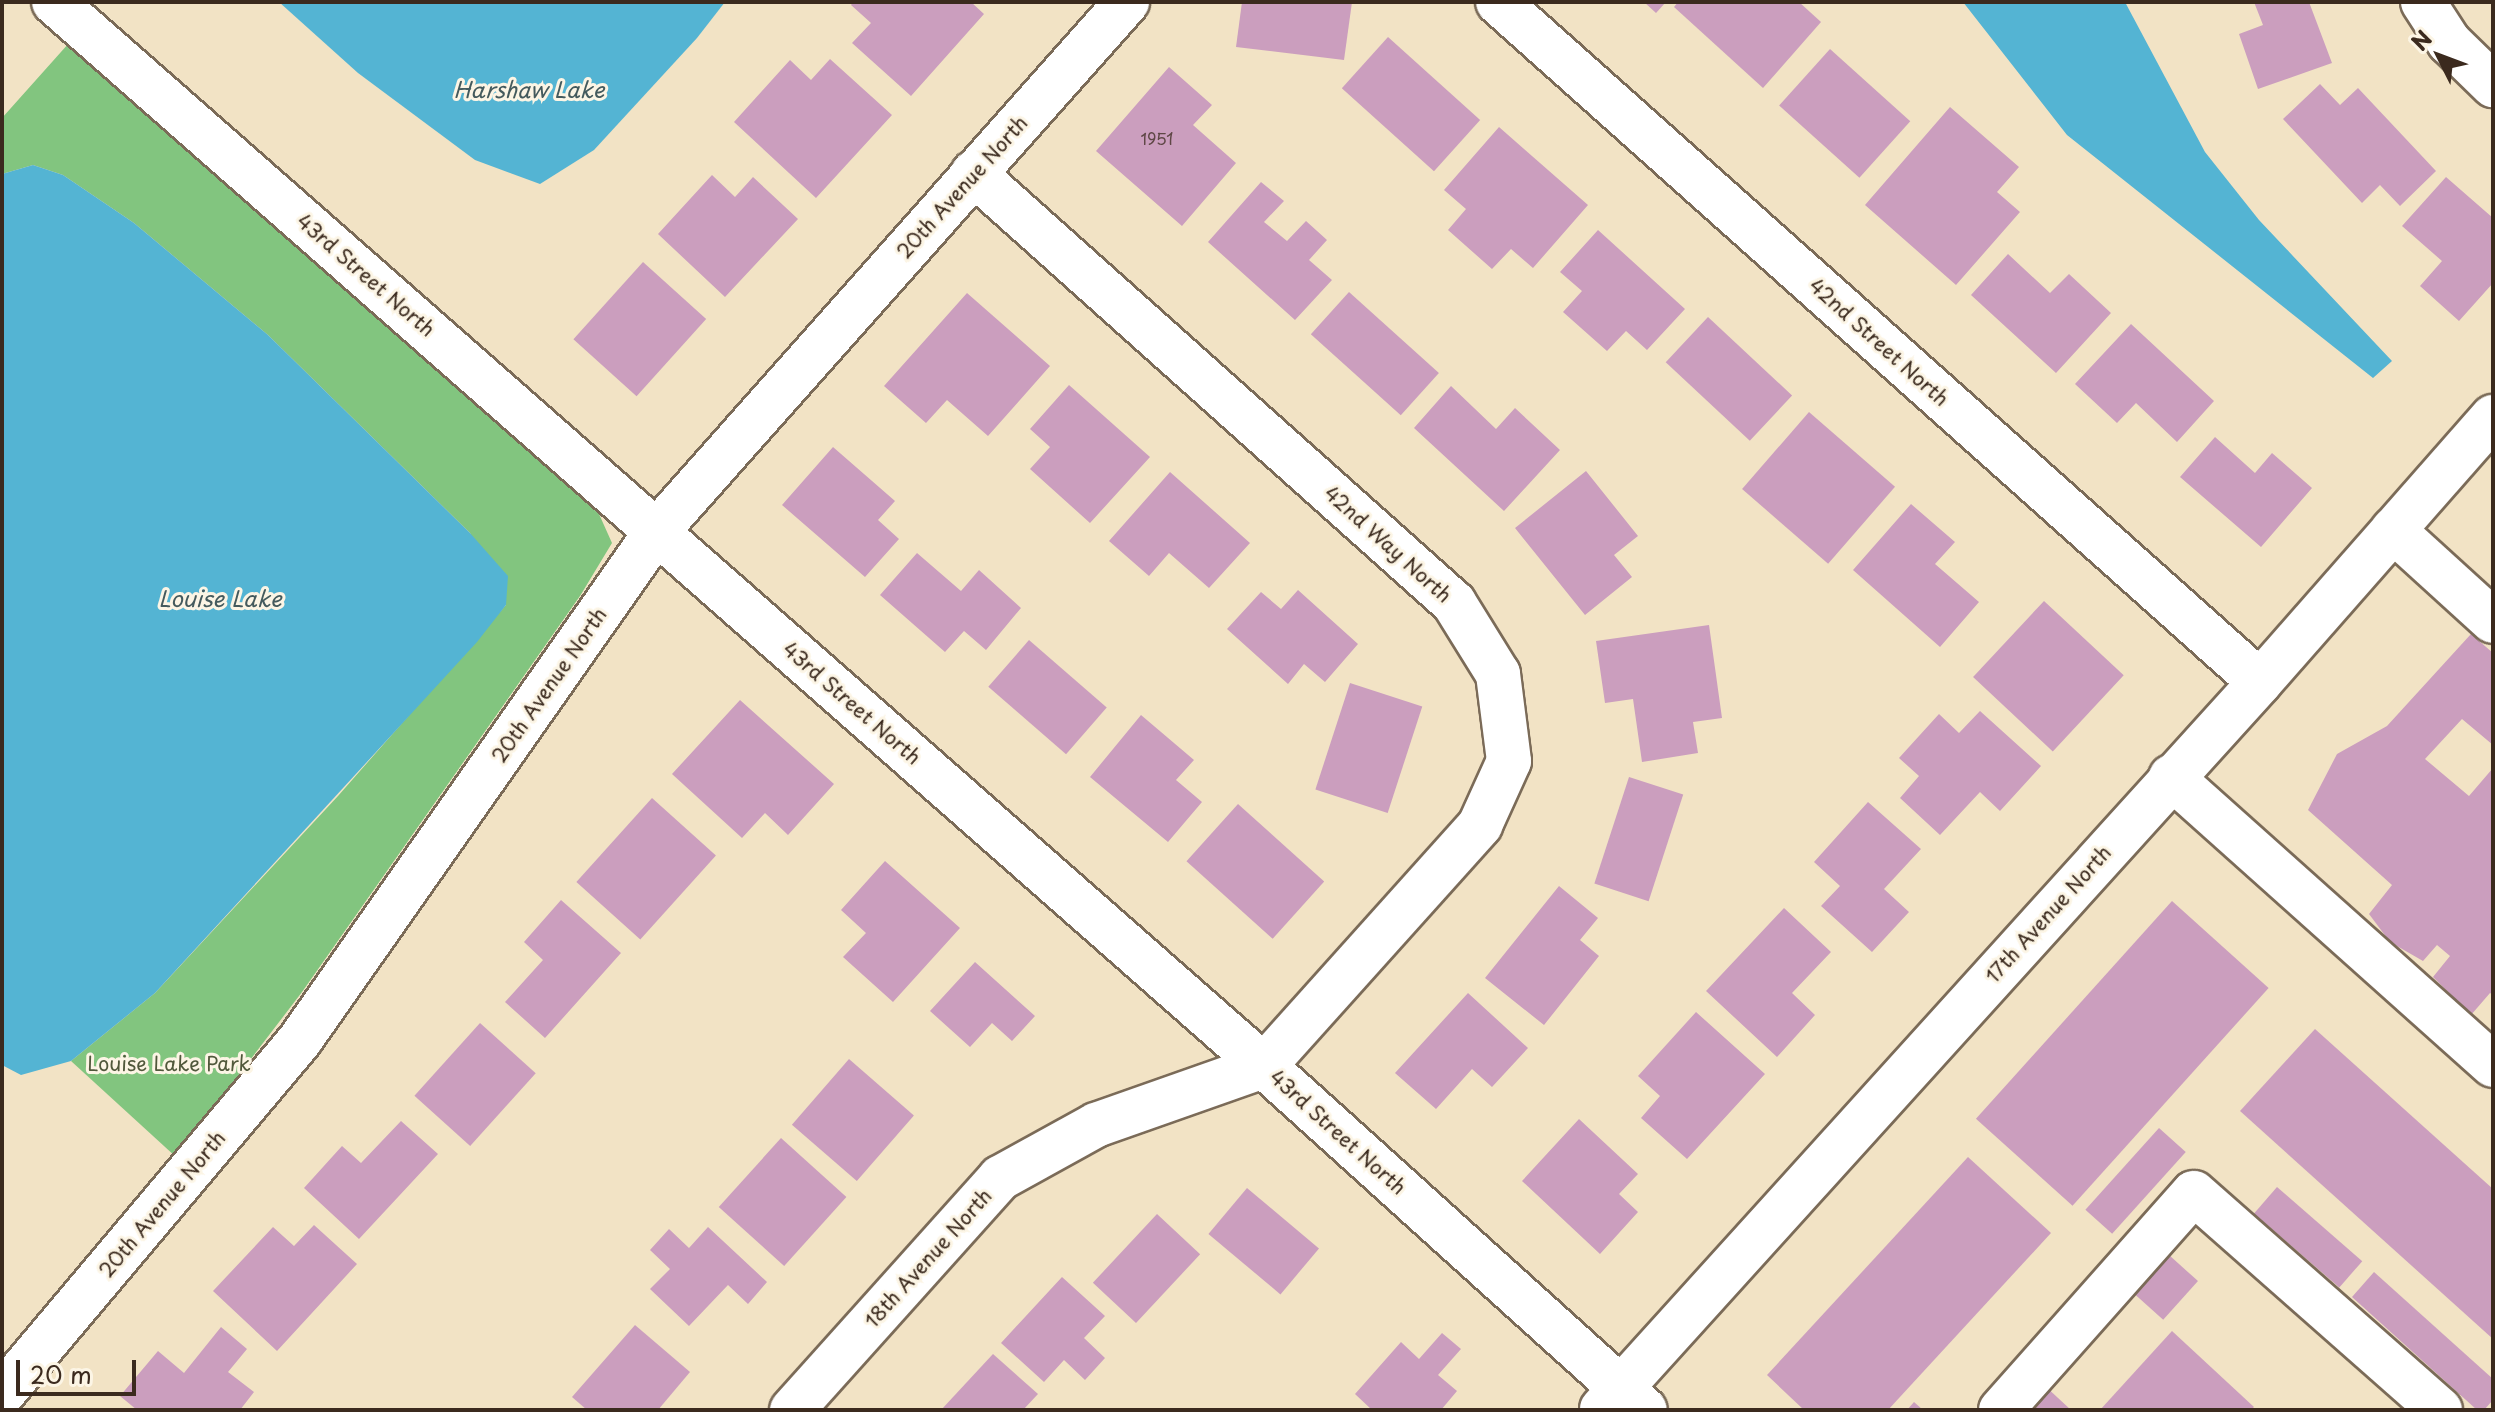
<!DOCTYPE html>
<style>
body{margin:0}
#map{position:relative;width:2495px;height:1412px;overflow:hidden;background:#f2e3c5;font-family:"Playpen Sans",sans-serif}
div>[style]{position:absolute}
.green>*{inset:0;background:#82c57f}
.water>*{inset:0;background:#54b4d3}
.building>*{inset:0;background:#cb9ebe;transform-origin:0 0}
.roads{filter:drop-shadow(2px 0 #7b6b58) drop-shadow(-2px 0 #7b6b58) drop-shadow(0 2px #7b6b58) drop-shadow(0 -2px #7b6b58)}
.minor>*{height:44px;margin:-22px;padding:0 22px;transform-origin:22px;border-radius:22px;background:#fff}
span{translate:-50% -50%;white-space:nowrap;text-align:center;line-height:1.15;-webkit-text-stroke:6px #fcf5e5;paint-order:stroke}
.number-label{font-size:16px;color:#5f4746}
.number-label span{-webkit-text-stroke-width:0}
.street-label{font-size:20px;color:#3b2a1e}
.park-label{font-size:20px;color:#50583b}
.water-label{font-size:22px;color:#445a5d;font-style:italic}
.frame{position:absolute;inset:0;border:4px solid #3b2a1e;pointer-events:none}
.north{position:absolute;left:2399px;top:16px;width:80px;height:80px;-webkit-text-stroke:6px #fcf5e5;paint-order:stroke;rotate:312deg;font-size:22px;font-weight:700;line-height:32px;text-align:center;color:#3b2a1e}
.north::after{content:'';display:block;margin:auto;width:28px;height:36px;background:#3b2a1e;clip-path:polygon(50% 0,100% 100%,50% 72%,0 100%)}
.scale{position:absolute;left:16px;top:1360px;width:120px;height:36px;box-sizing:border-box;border:4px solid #3b2a1e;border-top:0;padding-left:10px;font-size:24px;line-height:28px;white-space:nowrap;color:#3b2a1e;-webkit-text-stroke:6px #fcf5e5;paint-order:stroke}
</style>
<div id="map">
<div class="green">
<div style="clip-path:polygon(69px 43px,599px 514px,612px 543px,580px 596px,302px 992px,176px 1157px,71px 1061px,155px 993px,338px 796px,506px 605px,470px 533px,268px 335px,134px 223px,63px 175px,33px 165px,2px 174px,2px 118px)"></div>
</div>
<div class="water">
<div style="clip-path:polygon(279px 2px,725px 2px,697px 38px,594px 150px,540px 184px,475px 160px,358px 73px)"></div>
<div style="clip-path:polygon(1963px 2px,2125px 2px,2205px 152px,2259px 220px,2392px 361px,2373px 378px,2067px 135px)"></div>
<div style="clip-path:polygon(33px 165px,63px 175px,134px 223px,268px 335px,470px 533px,508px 576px,506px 605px,477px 642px,155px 993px,71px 1061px,21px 1075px,2px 1065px,2px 174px)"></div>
</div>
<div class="building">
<div style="clip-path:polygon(853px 2px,971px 2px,984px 14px,911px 96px,852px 43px,871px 23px,851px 5px)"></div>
<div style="clip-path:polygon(1242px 2px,1352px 2px,1344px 60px,1236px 47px)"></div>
<div style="clip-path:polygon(1644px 2px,1666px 2px,1656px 13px)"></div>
<div style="clip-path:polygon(1678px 2px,1799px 2px,1821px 22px,1763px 88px,1674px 7px)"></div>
<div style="clip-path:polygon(2254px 2px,2309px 2px,2332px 63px,2258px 89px,2239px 34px,2263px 25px)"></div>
<div style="left:1388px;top:37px;width:124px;height:69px;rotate:42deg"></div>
<div style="left:1830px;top:49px;width:108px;height:76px;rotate:42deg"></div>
<div style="clip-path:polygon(830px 59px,892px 115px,816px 198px,734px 122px,790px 60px,811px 80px)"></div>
<div style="clip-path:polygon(1169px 67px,1212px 105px,1193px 125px,1236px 163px,1182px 226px,1096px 151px)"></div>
<div style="clip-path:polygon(2320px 84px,2340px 105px,2358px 88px,2436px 171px,2400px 206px,2380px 185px,2362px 203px,2283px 119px)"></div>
<div style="clip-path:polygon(1950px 107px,2019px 167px,1997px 192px,2020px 212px,1956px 285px,1865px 205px)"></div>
<div style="clip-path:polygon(1499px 127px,1588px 205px,1533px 268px,1511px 249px,1492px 269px,1448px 230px,1466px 209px,1444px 190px)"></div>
<div style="clip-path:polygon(712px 175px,735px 197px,753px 177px,798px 219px,725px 297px,658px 234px)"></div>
<div style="clip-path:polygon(2446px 177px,2493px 218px,2493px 283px,2459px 321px,2420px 286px,2442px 261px,2402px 226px)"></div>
<div style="clip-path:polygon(1261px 182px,1284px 201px,1264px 222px,1287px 241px,1306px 221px,1327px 240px,1309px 260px,1332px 280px,1295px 320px,1208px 242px)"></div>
<div style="clip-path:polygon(1598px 230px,1685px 309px,1647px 350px,1626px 331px,1607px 351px,1563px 312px,1582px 291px,1560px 272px)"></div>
<div style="clip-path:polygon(2008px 254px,2050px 293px,2069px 274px,2111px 313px,2056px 373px,1971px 295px)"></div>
<div style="left:643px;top:262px;width:85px;height:104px;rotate:42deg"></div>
<div style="left:1349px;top:292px;width:121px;height:57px;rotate:42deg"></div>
<div style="clip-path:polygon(967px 293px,1050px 366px,988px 436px,947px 400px,926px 423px,884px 386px)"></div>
<div style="left:1708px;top:317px;width:115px;height:62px;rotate:43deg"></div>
<div style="clip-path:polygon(2131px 324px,2214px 401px,2177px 442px,2136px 403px,2117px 423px,2075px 384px)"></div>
<div style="clip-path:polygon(1069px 385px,1150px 457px,1090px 523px,1030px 469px,1050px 447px,1030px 429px)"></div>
<div style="clip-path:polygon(1451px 386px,1496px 429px,1515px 408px,1560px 450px,1504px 511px,1414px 428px)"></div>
<div style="left:1809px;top:412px;width:114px;height:102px;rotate:41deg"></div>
<div style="clip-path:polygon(2215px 437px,2255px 473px,2272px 453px,2312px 488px,2261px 547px,2180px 477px)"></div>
<div style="clip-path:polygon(833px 447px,895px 501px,878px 520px,899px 539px,865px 577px,782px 505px)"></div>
<div style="clip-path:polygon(1586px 471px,1638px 536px,1614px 555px,1632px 577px,1585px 615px,1515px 528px)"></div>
<div style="clip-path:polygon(1170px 472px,1250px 543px,1209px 588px,1169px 553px,1149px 576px,1109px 541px)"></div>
<div style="clip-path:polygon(1911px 504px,1955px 542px,1935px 564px,1979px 602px,1940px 647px,1853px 570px)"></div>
<div style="clip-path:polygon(917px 553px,961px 591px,979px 570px,1021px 608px,986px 650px,964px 631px,945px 652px,880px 595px)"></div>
<div style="clip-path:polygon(1298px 590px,1358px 644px,1325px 682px,1304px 664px,1288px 684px,1227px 629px,1261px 592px,1281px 609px)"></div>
<div style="left:2044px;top:601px;width:109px;height:104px;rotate:43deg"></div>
<div style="clip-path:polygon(1709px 625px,1722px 718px,1693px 722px,1698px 753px,1642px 762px,1633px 699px,1605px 703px,1596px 641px)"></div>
<div style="clip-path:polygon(2471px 634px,2493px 653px,2493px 745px,2462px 719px,2425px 759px,2469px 796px,2493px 768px,2493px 995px,2490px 993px,2471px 1015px,2433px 977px,2450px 956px,2437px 945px,2423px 961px,2390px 942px,2369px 914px,2392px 885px,2308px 810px,2337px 754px,2387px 726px)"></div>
<div style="left:1029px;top:640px;width:103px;height:62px;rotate:41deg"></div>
<div style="left:1350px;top:683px;width:76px;height:112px;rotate:18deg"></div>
<div style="clip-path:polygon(740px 700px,834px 784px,788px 835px,765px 813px,742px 838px,672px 774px)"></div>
<div style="clip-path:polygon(1980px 711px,2041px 766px,2000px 811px,1980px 792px,1940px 835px,1900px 798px,1919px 776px,1899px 758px,1939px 714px,1959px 733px)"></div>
<div style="clip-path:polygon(1141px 715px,1194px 760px,1176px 780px,1202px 802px,1168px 842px,1090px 777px)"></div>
<div style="left:1629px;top:777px;width:57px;height:112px;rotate:18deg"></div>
<div style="left:652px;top:798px;width:86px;height:113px;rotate:42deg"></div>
<div style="clip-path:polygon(1868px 802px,1921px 849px,1884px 889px,1909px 912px,1872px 952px,1821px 906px,1840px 886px,1814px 862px)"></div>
<div style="left:1238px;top:804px;width:116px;height:77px;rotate:42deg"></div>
<div style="clip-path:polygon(885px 861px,960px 928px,893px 1002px,843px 957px,866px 933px,841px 910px)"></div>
<div style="clip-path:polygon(1559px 886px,1598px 918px,1580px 940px,1599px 956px,1544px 1025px,1485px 978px)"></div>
<div style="clip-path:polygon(561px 900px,621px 953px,545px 1038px,505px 1002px,543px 960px,524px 942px)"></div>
<div style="left:2172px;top:901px;width:130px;height:293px;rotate:42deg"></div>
<div style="clip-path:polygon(1784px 908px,1831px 952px,1792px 993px,1815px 1015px,1777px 1057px,1706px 991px)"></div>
<div style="clip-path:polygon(975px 962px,1035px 1016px,1012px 1041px,992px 1023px,970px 1047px,930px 1011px)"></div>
<div style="clip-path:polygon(1468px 993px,1528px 1048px,1492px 1087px,1472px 1069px,1436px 1109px,1395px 1073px)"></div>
<div style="clip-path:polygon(1696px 1012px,1765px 1074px,1687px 1159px,1641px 1118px,1660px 1096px,1638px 1076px)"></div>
<div style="left:480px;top:1023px;width:75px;height:98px;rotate:42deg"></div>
<div style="clip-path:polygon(2315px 1029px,2493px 1189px,2493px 1339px,2240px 1111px)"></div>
<div style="left:849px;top:1059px;width:86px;height:87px;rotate:41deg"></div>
<div style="clip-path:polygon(1579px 1119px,1638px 1174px,1619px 1194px,1638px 1212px,1600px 1254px,1522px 1181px)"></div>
<div style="clip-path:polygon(401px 1121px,438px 1154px,359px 1239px,304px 1188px,342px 1146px,361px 1163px)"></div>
<div style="left:2159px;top:1128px;width:36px;height:110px;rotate:42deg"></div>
<div style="left:781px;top:1138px;width:88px;height:93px;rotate:42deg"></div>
<div style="clip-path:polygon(1968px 1157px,2051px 1233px,1888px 1410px,1804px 1410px,1767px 1375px)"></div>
<div style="left:2277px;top:1187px;width:113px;height:35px;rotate:41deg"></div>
<div style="left:1247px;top:1188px;width:94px;height:60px;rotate:40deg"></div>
<div style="left:1157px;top:1214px;width:59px;height:94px;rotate:43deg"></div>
<div style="clip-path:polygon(314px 1225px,357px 1264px,277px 1351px,213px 1291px,273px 1227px,294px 1246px)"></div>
<div style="clip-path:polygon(708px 1227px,767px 1282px,748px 1304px,728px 1285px,689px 1326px,650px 1289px,670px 1269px,650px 1250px,669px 1229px,689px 1248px)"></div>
<div style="left:2169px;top:1255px;width:39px;height:52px;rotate:42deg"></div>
<div style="clip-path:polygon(2374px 1272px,2493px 1379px,2493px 1400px,2484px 1410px,2477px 1410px,2352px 1297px)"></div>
<div style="clip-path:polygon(1062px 1277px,1105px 1316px,1084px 1338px,1105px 1358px,1085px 1380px,1064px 1360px,1044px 1382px,1001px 1343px)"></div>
<div style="clip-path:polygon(635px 1325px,690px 1372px,658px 1410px,587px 1410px,572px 1397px)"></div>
<div style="clip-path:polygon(221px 1327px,247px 1349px,228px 1372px,254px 1392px,240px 1410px,137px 1410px,120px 1396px,158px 1351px,184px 1373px)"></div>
<div style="clip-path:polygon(2172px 1331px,2254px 1407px,2251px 1410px,2100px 1410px)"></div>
<div style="clip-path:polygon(1442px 1333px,1461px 1349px,1438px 1375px,1457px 1391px,1441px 1410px,1372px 1410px,1355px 1394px,1401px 1342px,1419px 1359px)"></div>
<div style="clip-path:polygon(993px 1354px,1038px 1394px,1023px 1410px,941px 1410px)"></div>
<div style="clip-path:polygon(2044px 1385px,2071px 1410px,2021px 1410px)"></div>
<div style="clip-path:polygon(1914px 1402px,1923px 1410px,1907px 1410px)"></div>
</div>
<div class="roads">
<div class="minor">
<div style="left:54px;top:2px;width:1611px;rotate:41.33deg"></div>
<div style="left:1264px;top:1066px;width:513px;rotate:42.08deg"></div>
<div style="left:1498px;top:2px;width:1021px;rotate:41.75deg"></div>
<div style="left:2423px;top:2px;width:48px;rotate:57deg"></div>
<div style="left:2449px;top:42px;width:62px;rotate:44.3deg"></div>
<div style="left:2393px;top:530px;width:135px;rotate:42.3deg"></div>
<div style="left:2171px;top:777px;width:432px;rotate:41.8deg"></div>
<div style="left:2px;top:1394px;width:463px;rotate:-49.9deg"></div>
<div style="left:300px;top:1040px;width:622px;rotate:-54.96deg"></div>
<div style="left:657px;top:531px;width:708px;rotate:-48.38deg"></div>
<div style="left:1602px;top:1409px;width:981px;rotate:-47.85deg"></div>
<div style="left:2260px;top:682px;width:353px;rotate:-48.7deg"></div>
<div style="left:792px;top:1410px;width:312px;rotate:-48.1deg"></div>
<div style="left:1000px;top:1178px;width:110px;rotate:-28.9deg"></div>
<div style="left:1096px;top:1125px;width:178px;rotate:-19.4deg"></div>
<div style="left:1264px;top:1066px;width:324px;rotate:-48.1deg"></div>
<div style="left:1480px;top:825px;width:70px;rotate:-65.6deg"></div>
<div style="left:1509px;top:761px;width:88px;rotate:-97.2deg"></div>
<div style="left:1498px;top:674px;width:84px;rotate:-121.8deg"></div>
<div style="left:1454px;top:603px;width:645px;rotate:-138.2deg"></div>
<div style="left:2001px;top:1410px;width:290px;rotate:-48.4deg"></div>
<div style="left:2194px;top:1193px;width:328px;rotate:41.4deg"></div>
</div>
</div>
<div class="number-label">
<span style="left:1157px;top:138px">1951</span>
</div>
<div class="street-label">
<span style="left:962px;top:187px;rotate:-48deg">20th Avenue North</span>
<span style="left:366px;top:275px;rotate:41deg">43rd Street North</span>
<span style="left:1879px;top:342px;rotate:42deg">42nd Street North</span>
<span style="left:1388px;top:544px;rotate:42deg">42nd Way North</span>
<span style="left:549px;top:685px;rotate:-55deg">20th Avenue North</span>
<span style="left:852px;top:703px;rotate:41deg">43rd Street North</span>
<span style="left:2048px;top:914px;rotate:-48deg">17th Avenue North</span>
<span style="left:1338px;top:1132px;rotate:42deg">43rd Street North</span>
<span style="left:162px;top:1204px;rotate:-50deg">20th Avenue North</span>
<span style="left:928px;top:1258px;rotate:-48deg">18th Avenue North</span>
</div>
<div class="park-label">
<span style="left:169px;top:1063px">Louise Lake Park</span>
</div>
<div class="water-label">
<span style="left:529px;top:89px">Harshaw Lake</span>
<span style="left:220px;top:598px">Louise Lake</span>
</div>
<div class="frame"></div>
<div class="north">N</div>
<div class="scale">20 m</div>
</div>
